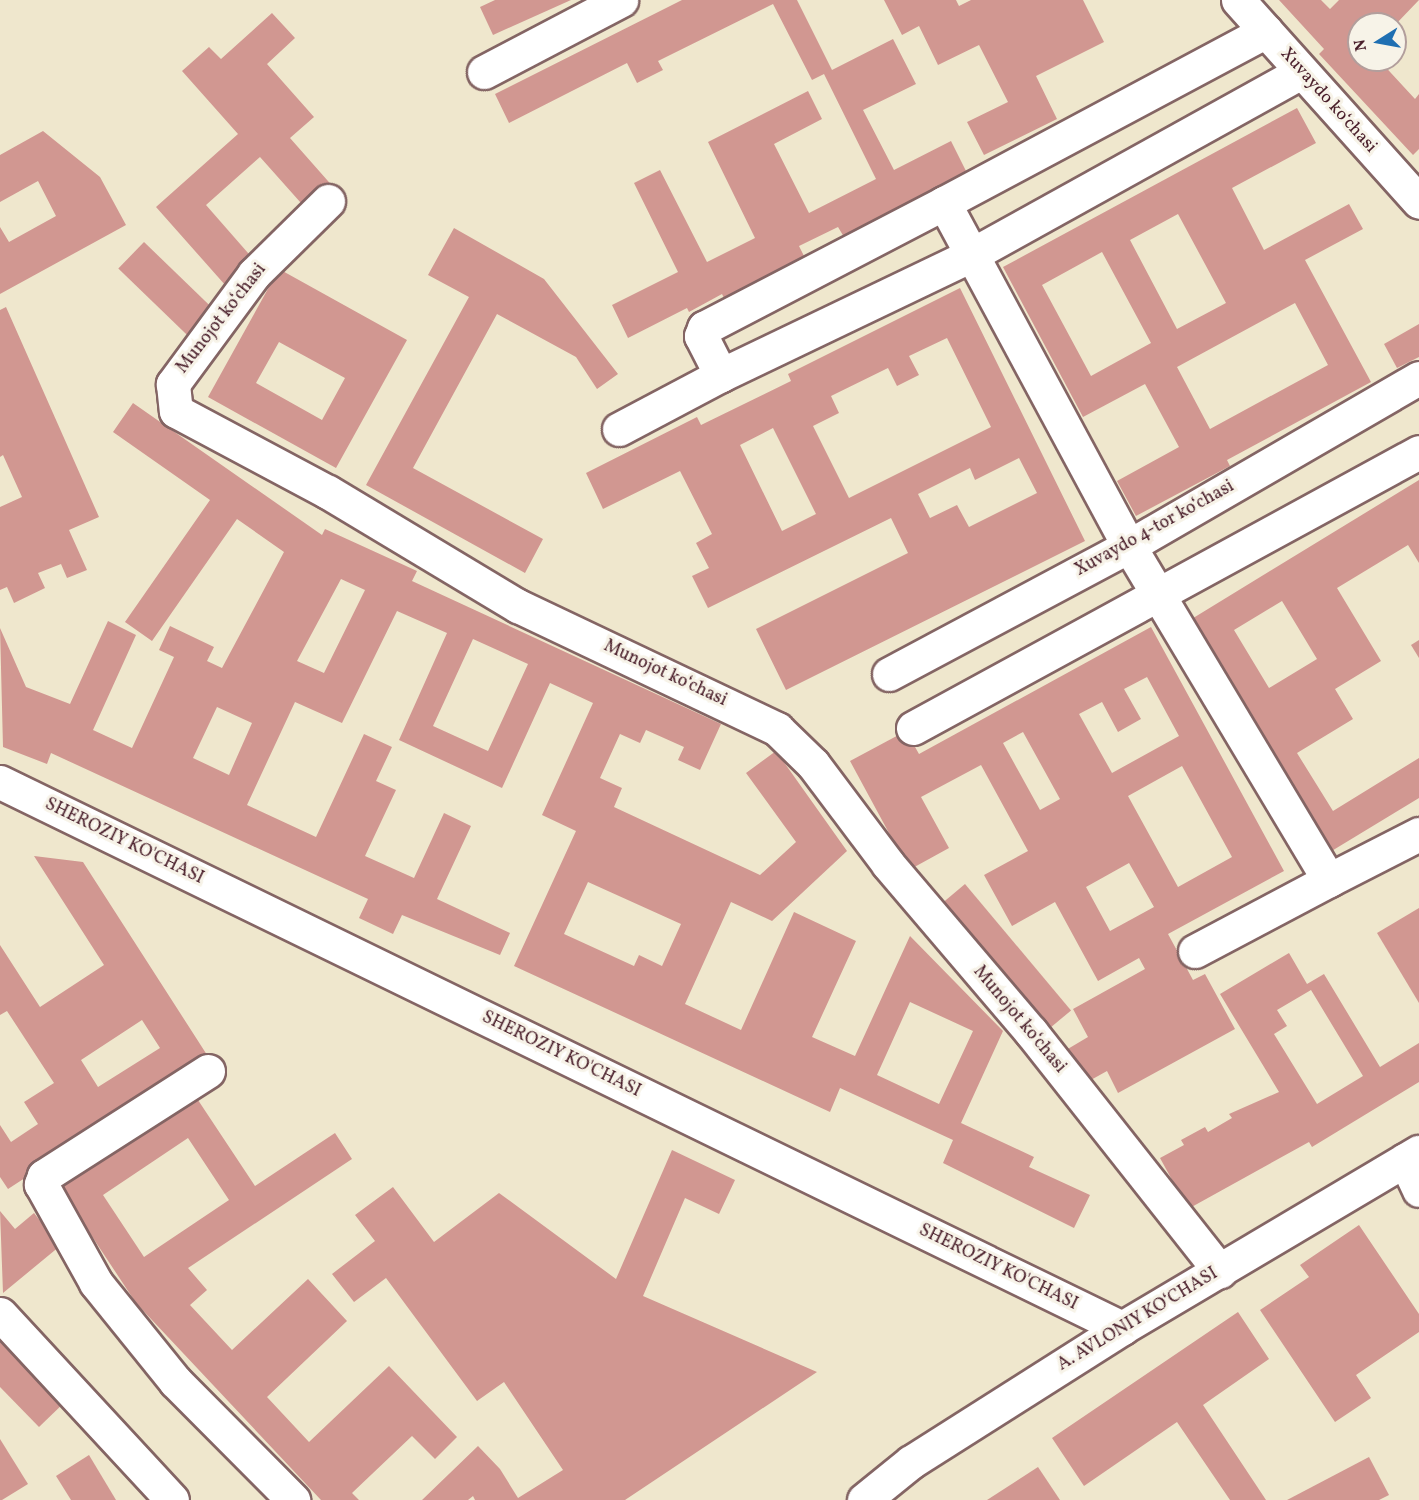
<!DOCTYPE html>
<meta charset="utf-8">
<style>
body{margin:0}
#map{position:relative;width:1419px;height:1500px;overflow:hidden;background:#efe7cd;font-family:Vollkorn,serif}
div>[style]{position:absolute}
.building>*{inset:0;background:#d19791;transform-origin:0 0}
.roads{filter:drop-shadow(2px 0 #846564) drop-shadow(-2px 0 #846564) drop-shadow(0 2px #846564) drop-shadow(0 -2px #846564)}
.minor>*{height:33px;margin:-16.5px;padding:0 16.5px;transform-origin:16.5px;border-radius:16.5px;background:#fff}
span{translate:-50% -50%;white-space:nowrap;text-align:center;line-height:1.15;-webkit-text-stroke:6px #f7f3e8;paint-order:stroke}
.street-label{font-size:18px;color:#4a1f2b}
.north{position:absolute;left:1347px;top:12px;width:60px;height:60px;box-sizing:border-box;background:#f7f3e8;border:2px solid #b29e9c;border-radius:50%;rotate:259deg;font-size:16px;font-weight:700;line-height:24px;text-align:center;color:#4a1f2b}
.north::after{content:'';display:block;margin:auto;width:21px;height:27px;background:#1f6fb2;clip-path:polygon(50% 0,100% 100%,50% 72%,0 100%)}
</style>
<div id="map">
<div class="building">
<div style="clip-path:polygon(495px 0,571px 0,493px 35px,480px 7px)"></div>
<div style="clip-path:polygon(682px 0,797px 0,832px 70px,893px 39px,916px 84px,863px 110px,894px 170px,951px 141px,968px 175px,844px 237px,838px 227px,799px 246px,805px 258px,724px 298px,722px 294px,689px 312px,687px 308px,628px 338px,612px 305px,678px 272px,634px 183px,660px 170px,707px 262px,755px 238px,708px 142px,808px 91px,822px 119px,774px 144px,809px 213px,876px 179px,824px 74px,812px 80px,773px 4px,658px 61px,663px 70px,637px 83px,627px 63px,509px 123px,495px 94px)"></div>
<div style="clip-path:polygon(884px 0,956px 0,959px 6px,971px 0,1083px 0,1104px 42px,1036px 76px,1057px 119px,984px 155px,967px 122px,1008px 102px,979px 45px,938px 65px,919px 26px,902px 35px)"></div>
<div style="clip-path:polygon(1279px 0,1321px 0,1330px 9px,1339px 0,1419px 0,1395px 25px,1359px 24px,1359px 60px,1379px 60px,1415px 99px,1419px 94px,1419px 149px,1413px 155px,1319px 54px,1324px 49px)"></div>
<div style="clip-path:polygon(272px 13px,295px 38px,267px 64px,314px 117px,290px 138px,335px 189px,309px 212px,260px 157px,206px 205px,255px 261px,226px 286px,156px 207px,238px 134px,182px 71px,209px 47px,221px 59px)"></div>
<div style="clip-path:polygon(evenodd,1297px 108px,1316px 143px,1232px 188px,1264px 250px,1349px 204px,1363px 229px,1305px 260px,1371px 382px,1227px 460px,1230px 466px,1136px 516px,1117px 481px,1179px 447px,1145px 384px,1083px 417px,1003px 267px,1297px 108px,1178px 214px,1226px 303px,1177px 329px,1130px 240px,1178px 214px,1297px 108px,1102px 252px,1151px 343px,1091px 376px,1042px 285px,1102px 252px,1297px 108px,1295px 303px,1328px 365px,1210px 429px,1177px 367px,1295px 303px)"></div>
<div style="clip-path:polygon(43px 131px,100px 177px,126px 225px,0 294px,0 227px,9px 242px,56px 216px,38px 181px,0 202px,0 155px)"></div>
<div style="clip-path:polygon(454px 228px,544px 279px,618px 374px,597px 389px,576px 357px,497px 314px,413px 468px,543px 539px,525px 573px,366px 485px,469px 297px,428px 275px)"></div>
<div style="left:144px;top:242px;width:100px;height:37px;rotate:44deg"></div>
<div style="clip-path:polygon(evenodd,279px 269px,407px 340px,336px 468px,208px 397px,279px 269px,279px 342px,345px 378px,322px 420px,256px 383px,279px 342px)"></div>
<div style="clip-path:polygon(evenodd,960px 288px,1085px 541px,786px 690px,756px 629px,908px 553px,891px 518px,708px 608px,692px 576px,709px 568px,696px 543px,712px 534px,680px 471px,603px 509px,586px 473px,697px 417px,701px 425px,791px 381px,788px 374px,960px 288px,947px 338px,991px 427px,849px 498px,813px 426px,839px 413px,831px 396px,888px 368px,897px 386px,919px 375px,909px 356px,947px 338px,960px 288px,773px 428px,816px 514px,782px 531px,740px 445px,773px 428px,960px 288px,1019px 458px,1037px 493px,969px 527px,957px 505px,930px 518px,918px 494px,970px 468px,975px 480px,1019px 458px)"></div>
<div style="clip-path:polygon(6px 307px,99px 517px,69px 530px,87px 570px,67px 578px,61px 564px,38px 573px,45px 588px,14px 603px,7px 587px,0 590px,0 507px,22px 497px,3px 455px,0 457px,0 310px)"></div>
<div style="clip-path:polygon(1419px 324px,1419px 357px,1397px 368px,1384px 344px)"></div>
<div style="clip-path:polygon(evenodd,133px 403px,322px 535px,325px 529px,417px 571px,412px 581px,721px 724px,700px 770px,678px 760px,684px 747px,646px 730px,640px 743px,620px 734px,600px 778px,622px 788px,614px 807px,760px 875px,796px 842px,746px 773px,776px 751px,847px 851px,772px 921px,731px 902px,685px 1004px,741px 1030px,794px 912px,856px 941px,812px 1037px,855px 1056px,910px 936px,1003px 1031px,961px 1123px,1034px 1157px,1029px 1167px,1090px 1195px,1074px 1228px,943px 1163px,953px 1140px,840px 1088px,830px 1112px,514px 966px,576px 831px,542px 815px,593px 703px,550px 683px,502px 788px,399px 740px,447px 633px,397px 611px,342px 723px,295px 702px,247px 805px,316px 837px,364px 734px,392px 747px,376px 781px,396px 790px,365px 856px,414px 878px,444px 813px,471px 826px,437px 899px,510px 933px,500px 955px,402px 915px,393px 934px,359px 918px,368px 899px,51px 753px,47px 764px,3px 747px,0 628px,26px 687px,70px 704px,108px 621px,136px 635px,93px 730px,132px 748px,174px 657px,159px 650px,170px 626px,214px 647px,207px 661px,222px 668px,284px 552px,237px 519px,152px 641px,125px 622px,210px 500px,113px 432px,133px 403px,341px 579px,365px 590px,324px 673px,297px 661px,341px 579px,133px 403px,473px 639px,528px 664px,488px 751px,433px 726px,473px 639px,133px 403px,217px 707px,252px 723px,229px 775px,193px 758px,217px 707px,133px 403px,588px 882px,681px 924px,662px 966px,639px 955px,634px 966px,564px 934px,588px 882px,133px 403px,910px 1002px,973px 1031px,939px 1104px,877px 1075px,910px 1002px)"></div>
<div style="clip-path:polygon(evenodd,1419px 480px,1419px 563px,1408px 545px,1337px 588px,1381px 661px,1335px 689px,1353px 719px,1297px 753px,1333px 811px,1419px 758px,1419px 798px,1330px 852px,1190px 620px,1419px 480px,1282px 601px,1317px 659px,1269px 688px,1234px 630px,1282px 601px)"></div>
<div style="clip-path:polygon(evenodd,1151px 627px,1284px 871px,1168px 934px,1193px 980px,1205px 974px,1235px 1029px,1118px 1093px,1107px 1071px,1080px 1086px,1061px 1053px,1088px 1037px,1073px 1009px,1145px 969px,1139px 958px,1098px 981px,1055px 902px,1012px 926px,984px 875px,1028px 851px,981px 765px,921px 797px,949px 848px,909px 870px,850px 761px,906px 731px,919px 754px,1151px 627px,1147px 677px,1179px 736px,1112px 773px,1079px 714px,1102px 702px,1118px 732px,1141px 719px,1124px 689px,1147px 677px,1151px 627px,1023px 732px,1060px 799px,1040px 810px,1003px 743px,1023px 732px,1151px 627px,1182px 766px,1232px 857px,1178px 887px,1128px 796px,1182px 766px,1151px 627px,1129px 863px,1154px 907px,1110px 931px,1086px 887px,1129px 863px)"></div>
<div style="clip-path:polygon(1419px 640px,1419px 658px,1411px 645px)"></div>
<div style="clip-path:polygon(evenodd,34px 856px,83px 862px,209px 1058px,8px 1189px,0 1177px,0 1125px,11px 1142px,38px 1124px,24px 1102px,54px 1083px,7px 1011px,0 1015px,0 945px,40px 1007px,104px 965px,34px 856px,142px 1020px,160px 1048px,98px 1087px,81px 1060px,142px 1020px)"></div>
<div style="left:965px;top:884px;width:165px;height:33px;rotate:50deg"></div>
<div style="clip-path:polygon(1419px 908px,1419px 1003px,1377px 933px)"></div>
<div style="clip-path:polygon(evenodd,1289px 953px,1307px 984px,1324px 974px,1380px 1067px,1419px 1043px,1419px 1082px,1312px 1147px,1309px 1142px,1188px 1209px,1160px 1158px,1184px 1145px,1181px 1140px,1205px 1127px,1208px 1132px,1232px 1118px,1229px 1114px,1279px 1092px,1220px 994px,1289px 953px,1311px 990px,1363px 1076px,1317px 1104px,1274px 1034px,1287px 1026px,1277px 1010px,1311px 990px)"></div>
<div style="clip-path:polygon(evenodd,196px 1097px,255px 1186px,335px 1133px,352px 1159px,188px 1268px,207px 1290px,190px 1305px,232px 1350px,308px 1279px,347px 1321px,267px 1397px,309px 1442px,389px 1366px,457px 1437px,435px 1459px,412px 1436px,352px 1493px,359px 1500px,321px 1500px,136px 1303px,60px 1188px,196px 1097px,188px 1138px,229px 1200px,144px 1257px,103px 1195px,188px 1138px)"></div>
<div style="clip-path:polygon(672px 1150px,735px 1180px,719px 1214px,685px 1198px,643px 1296px,817px 1372px,625px 1500px,475px 1500px,473px 1496px,468px 1500px,422px 1500px,478px 1446px,500px 1469px,518px 1498px,563px 1470px,504px 1382px,477px 1401px,386px 1278px,354px 1302px,332px 1274px,375px 1241px,355px 1215px,393px 1187px,434px 1242px,499px 1193px,616px 1279px)"></div>
<div style="clip-path:polygon(0 1211px,15px 1229px,34px 1213px,60px 1246px,3px 1293px)"></div>
<div style="clip-path:polygon(1359px 1225px,1419px 1314px,1419px 1332px,1356px 1375px,1371px 1398px,1335px 1422px,1260px 1310px,1309px 1277px,1300px 1265px)"></div>
<div style="clip-path:polygon(1238px 1312px,1269px 1359px,1203px 1405px,1266px 1500px,1230px 1500px,1177px 1422px,1084px 1486px,1052px 1438px)"></div>
<div style="clip-path:polygon(0 1329px,68px 1399px,39px 1427px,0 1387px)"></div>
<div style="clip-path:polygon(0 1439px,28px 1484px,2px 1500px,0 1500px)"></div>
<div style="clip-path:polygon(89px 1455px,116px 1500px,71px 1500px,56px 1476px)"></div>
<div style="clip-path:polygon(1369px 1457px,1389px 1495px,1379px 1500px,1287px 1500px)"></div>
<div style="clip-path:polygon(1038px 1467px,1060px 1500px,987px 1500px)"></div>
</div>
<div class="roads">
<div class="minor">
<div style="left:1238px;top:0;width:271px;rotate:48.1deg"></div>
<div style="left:484px;top:72px;width:155px;rotate:-27.7deg"></div>
<div style="left:328px;top:201px;width:104px;rotate:135.4deg"></div>
<div style="left:254px;top:274px;width:137px;rotate:126.4deg"></div>
<div style="left:173px;top:384px;width:27px;rotate:84deg"></div>
<div style="left:176px;top:411px;width:172px;rotate:28.1deg"></div>
<div style="left:328px;top:492px;width:222px;rotate:31deg"></div>
<div style="left:518px;top:606px;width:287px;rotate:25.4deg"></div>
<div style="left:777px;top:729px;width:50px;rotate:44.2deg"></div>
<div style="left:813px;top:764px;width:125px;rotate:53.1deg"></div>
<div style="left:888px;top:864px;width:221px;rotate:49.6deg"></div>
<div style="left:1031px;top:1032px;width:305px;rotate:51.7deg"></div>
<div style="left:944px;top:203px;width:365px;rotate:-28.1deg"></div>
<div style="left:721px;top:375px;width:44px;rotate:-117.1deg"></div>
<div style="left:701px;top:336px;width:9px;rotate:-69deg"></div>
<div style="left:704px;top:328px;width:271px;rotate:-27.5deg"></div>
<div style="left:944px;top:203px;width:390px;rotate:61.7deg"></div>
<div style="left:1129px;top:546px;width:389px;rotate:59.1deg"></div>
<div style="left:1329px;top:880px;width:101px;rotate:-27.1deg"></div>
<div style="left:619px;top:429px;width:115px;rotate:-27.9deg"></div>
<div style="left:721px;top:375px;width:280px;rotate:-25.6deg"></div>
<div style="left:973px;top:254px;width:374px;rotate:-29deg"></div>
<div style="left:889px;top:674px;width:272px;rotate:-28.1deg"></div>
<div style="left:1129px;top:546px;width:335px;rotate:-30.1deg"></div>
<div style="left:913px;top:728px;width:576px;rotate:-28.61deg"></div>
<div style="left:0;top:782px;width:1248px;rotate:25.95deg"></div>
<div style="left:1195px;top:951px;width:152px;rotate:-27.9deg"></div>
<div style="left:208px;top:1071px;width:195px;rotate:147.4deg"></div>
<div style="left:44px;top:1176px;width:9px;rotate:111deg"></div>
<div style="left:41px;top:1184px;width:113px;rotate:60.9deg"></div>
<div style="left:96px;top:1283px;width:126px;rotate:51.1deg"></div>
<div style="left:175px;top:1381px;width:168px;rotate:45.2deg"></div>
<div style="left:1405px;top:1160px;width:33px;rotate:65deg"></div>
<div style="left:0;top:1314px;width:253px;rotate:47.2deg"></div>
<div style="left:864px;top:1500px;width:60px;rotate:-39deg"></div>
<div style="left:911px;top:1462px;width:250px;rotate:-32.4deg"></div>
<div style="left:1122px;top:1328px;width:345px;rotate:-30.7deg"></div>
</div>
</div>
<div class="street-label">
<span style="left:1328px;top:101px;rotate:48deg">Xuvaydo koʻchasi</span>
<span style="left:222px;top:319px;rotate:-52deg">Munojot koʻchasi</span>
<span style="left:1155px;top:529px;rotate:-29deg">Xuvaydo 4-tor koʻchasi</span>
<span style="left:665px;top:674px;rotate:25deg">Munojot koʻchasi</span>
<span style="left:124px;top:842px;rotate:26deg">SHEROZIY KO'CHASI</span>
<span style="left:1019px;top:1020px;rotate:50deg">Munojot koʻchasi</span>
<span style="left:561px;top:1055px;rotate:26deg">SHEROZIY KO'CHASI</span>
<span style="left:998px;top:1268px;rotate:26deg">SHEROZIY KO'CHASI</span>
<span style="left:1138px;top:1320px;rotate:-31deg">A. AVLONIY KO‘CHASI</span>
</div>
<div class="north">N</div>
</div>
